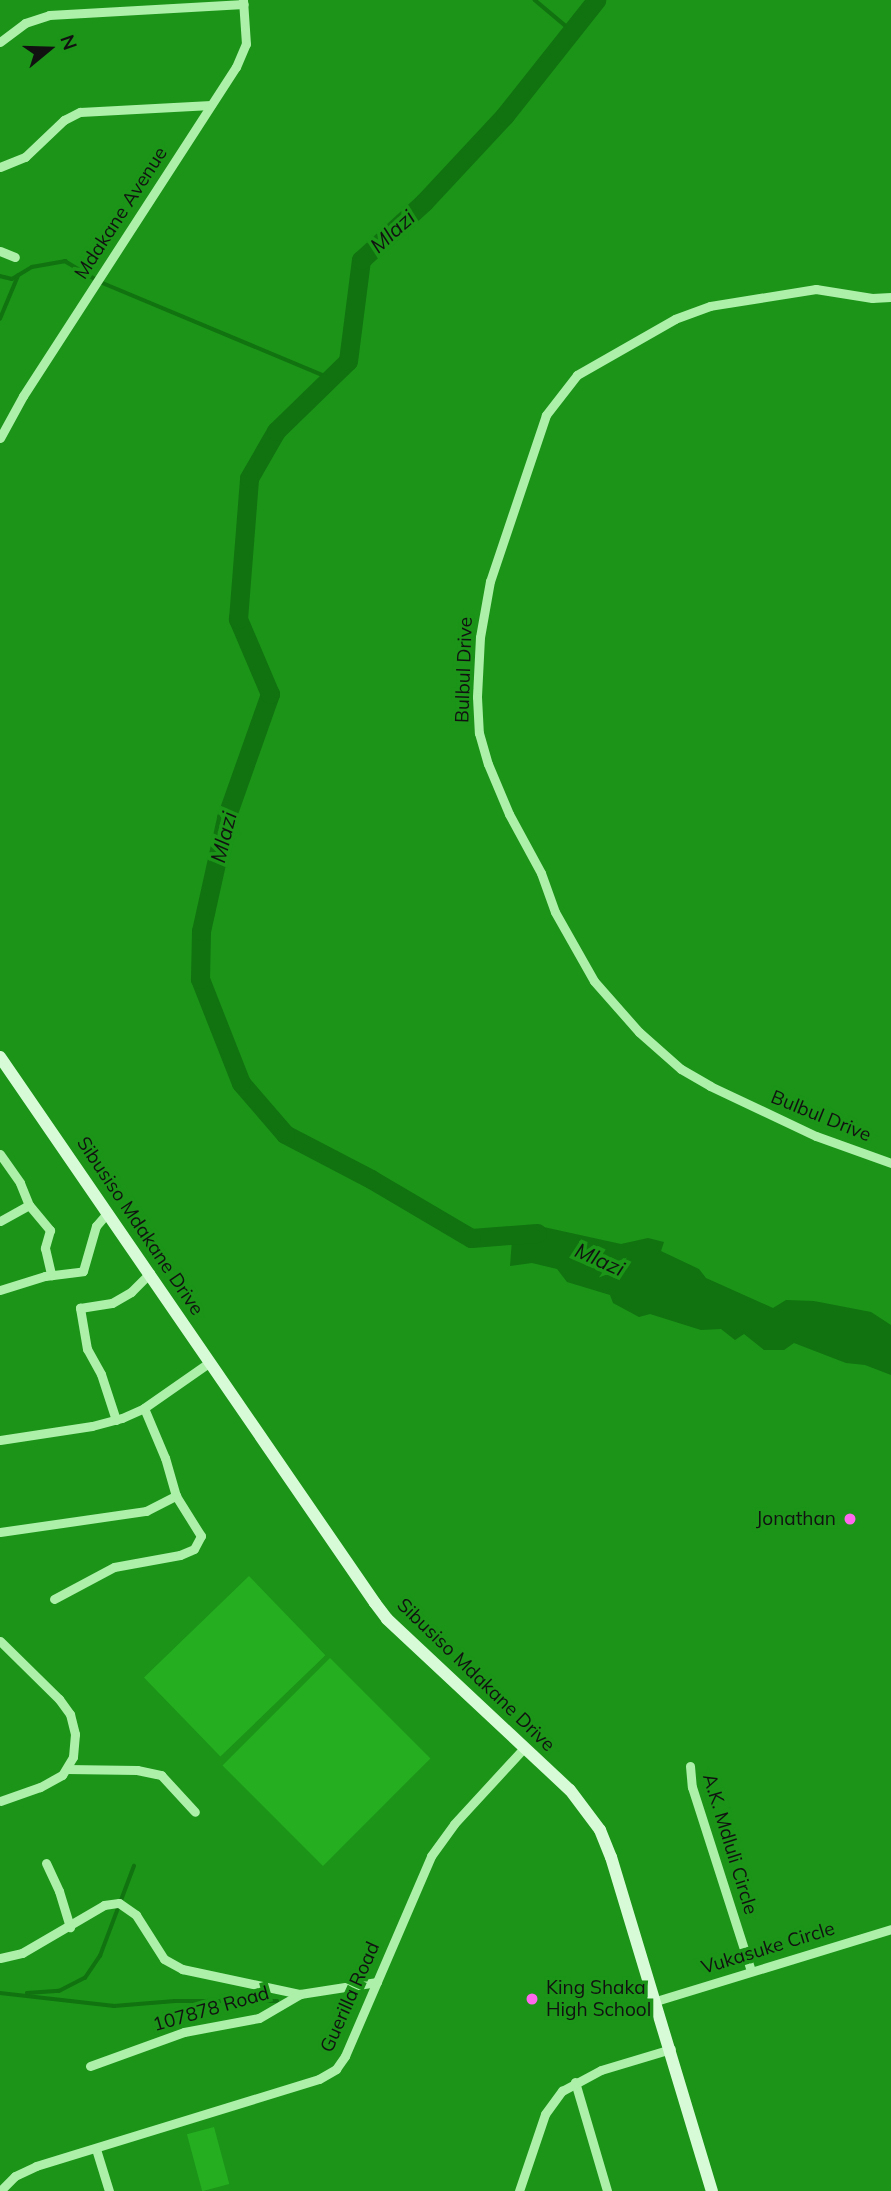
<!DOCTYPE html>
<html>
<head>
<meta charset="utf-8">
<style>
	body { margin:0 }
	#map { position:relative; width:891px; height:2191px; overflow:hidden; background:#1b9418; font-family:Mulish,sans-serif }
	div>[style] { position:absolute }
	.green>* { inset:0; background:#26ae21; transform-origin:0 0 }
	.water>* { inset:0; background:#117210 }
	.stream>* { height:3.5px; margin:-1.75px; padding:0 1.75px; transform-origin:1.75px; border-radius:1.75px; background:#117210 }
	.river>* { height:19px; margin:-9.5px; padding:0 9.5px; transform-origin:9.5px; border-radius:9.5px; background:#117210 }
	.street>* { height:9px; margin:-4.5px; padding:0 4.5px; transform-origin:4.5px; border-radius:4.5px; background:#acf0a9 }
	.secondary>* { height:12px; margin:-6px; padding:0 6px; transform-origin:6px; border-radius:6px; background:#d8fbd7 }
	.dots>* { width:19px; height:19px; translate:-50% -50%; box-sizing:border-box; border:4px solid #1b9418; border-radius:50% }
	span { translate:-50% -50%; white-space:nowrap; text-align:center; line-height:1.15; -webkit-text-stroke:7px #1b9418; paint-order:stroke }
	.street-label { font-size:19px; color:#111 }
	.poi-label { font-size:19px; color:#111 }
	.right { translate:-100% -50%; text-align:right }
	.left { translate:0 -50%; text-align:left }
	.water-label { font-size:21px; color:#111; font-style:italic }
	.north { position:absolute; left:14px; top:14px; width:70px; height:70px; -webkit-text-stroke:5px #1b9418; paint-order:stroke; rotate:71deg; font-size:19px; font-weight:700; line-height:28px; text-align:center; color:#111 }
	.north::after { content:''; display:block; margin:auto; width:24px; height:32px; background:#111; clip-path:polygon(50% 0,100% 100%,50% 72%,0 100%) }
</style>
</head>
<body>
<div id="map">
	<div class="green">
		<i style="left:249px;top:1576px;width:110px;height:146px;rotate:46deg"></i>
		<i style="left:330px;top:1658px;width:142px;height:152px;rotate:45deg"></i>
		<i style="left:214px;top:2127px;width:59px;height:28px;rotate:75deg"></i>
	</div>
	<div class="water">
		<i style="clip-path:polygon(539px 1226px,621px 1244px,648px 1238px,664px 1242px,661px 1251px,699px 1269px,706px 1278px,773px 1308px,786px 1300px,814px 1301px,871px 1312px,891px 1325px,891px 1375px,865px 1365px,846px 1363px,794px 1343px,784px 1350px,764px 1350px,744px 1334px,735px 1340px,721px 1329px,701px 1330px,650px 1314px,639px 1317px,613px 1303px,610px 1295px,567px 1282px,557px 1269px,532px 1263px,510px 1266px,513px 1227px)"></i>
	</div>
	<div class="stream">
		<i style="left:535px;top:0;width:48px;rotate:40deg"></i>
		<i style="left:0;top:276px;width:12px;rotate:14deg"></i>
		<i style="left:12px;top:279px;width:23px;rotate:-31deg"></i>
		<i style="left:32px;top:267px;width:34px;rotate:-10deg"></i>
		<i style="left:65px;top:261px;width:39px;rotate:31deg"></i>
		<i style="left:98px;top:281px;width:251px;rotate:22.7deg"></i>
		<i style="left:0;top:319px;width:47px;rotate:-67.3deg"></i>
		<i style="left:0;top:1993px;width:115px;rotate:6.5deg"></i>
		<i style="left:114px;top:2006px;width:61px;rotate:-4.7deg"></i>
		<i style="left:175px;top:2001px;width:102px"></i>
		<i style="left:27px;top:1993px;width:32px;rotate:-4deg"></i>
		<i style="left:59px;top:1991px;width:29px;rotate:-27deg"></i>
		<i style="left:85px;top:1978px;width:27px;rotate:-56deg"></i>
		<i style="left:100px;top:1956px;width:96px;rotate:-69.3deg"></i>
	</div>
	<div class="river">
		<i style="left:537px;top:1233px;width:66px;rotate:175.7deg"></i>
		<i style="left:471px;top:1238px;width:116px;rotate:-149.5deg"></i>
		<i style="left:371px;top:1179px;width:97px;rotate:-152.4deg"></i>
		<i style="left:285px;top:1134px;width:67px;rotate:-130.8deg"></i>
		<i style="left:241px;top:1083px;width:112px;rotate:-111.5deg"></i>
		<i style="left:200px;top:979px;width:48px;rotate:-88.8deg"></i>
		<i style="left:201px;top:931px;width:116px;rotate:-77.5deg"></i>
		<i style="left:226px;top:818px;width:132px;rotate:-70.5deg"></i>
		<i style="left:270px;top:694px;width:82px;rotate:-113.1deg"></i>
		<i style="left:238px;top:619px;width:141px;rotate:-85.5deg"></i>
		<i style="left:249px;top:478px;width:54px;rotate:-60.1deg"></i>
		<i style="left:276px;top:431px;width:100px;rotate:-44.2deg"></i>
		<i style="left:348px;top:361px;width:102px;rotate:-82.7deg"></i>
		<i style="left:361px;top:260px;width:86px;rotate:-42.6deg"></i>
		<i style="left:424px;top:202px;width:119px;rotate:-47deg"></i>
		<i style="left:505px;top:115px;width:147px;rotate:-51.6deg"></i>
	</div>
	<div class="street">
		<i style="left:0;top:42px;width:31px;rotate:-37deg"></i>
		<i style="left:25px;top:23px;width:25px;rotate:-18deg"></i>
		<i style="left:49px;top:15px;width:195px;rotate:-3.2deg"></i>
		<i style="left:0;top:167px;width:27px;rotate:-22deg"></i>
		<i style="left:25px;top:157px;width:54px;rotate:-43.5deg"></i>
		<i style="left:64px;top:120px;width:18px;rotate:-27deg"></i>
		<i style="left:80px;top:112px;width:131px;rotate:-3.1deg"></i>
		<i style="left:0;top:251px;width:16px;rotate:22deg"></i>
		<i style="left:891px;top:297px;width:19px;rotate:177deg"></i>
		<i style="left:872px;top:298px;width:57px;rotate:-170.9deg"></i>
		<i style="left:816px;top:289px;width:107px;rotate:170.9deg"></i>
		<i style="left:710px;top:306px;width:37px;rotate:160deg"></i>
		<i style="left:675px;top:319px;width:113px;rotate:150.3deg"></i>
		<i style="left:577px;top:375px;width:51px;rotate:127.8deg"></i>
		<i style="left:546px;top:415px;width:175px;rotate:108.6deg"></i>
		<i style="left:490px;top:581px;width:57px;rotate:100.1deg"></i>
		<i style="left:480px;top:637px;width:60px;rotate:92.9deg"></i>
		<i style="left:477px;top:697px;width:36px;rotate:87deg"></i>
		<i style="left:479px;top:733px;width:32px;rotate:74deg"></i>
		<i style="left:488px;top:764px;width:54px;rotate:67.2deg"></i>
		<i style="left:509px;top:814px;width:67px;rotate:61.5deg"></i>
		<i style="left:541px;top:873px;width:41px;rotate:70.3deg"></i>
		<i style="left:555px;top:912px;width:79px;rotate:60.5deg"></i>
		<i style="left:594px;top:981px;width:68px;rotate:48.6deg"></i>
		<i style="left:639px;top:1032px;width:56px;rotate:41.4deg"></i>
		<i style="left:681px;top:1069px;width:34px;rotate:30deg"></i>
		<i style="left:710px;top:1086px;width:117px;rotate:25.3deg"></i>
		<i style="left:816px;top:1136px;width:80px;rotate:19.8deg"></i>
		<i style="left:0;top:438px;width:48px;rotate:-61.3deg"></i>
		<i style="left:23px;top:396px;width:392px;rotate:-57.1deg"></i>
		<i style="left:236px;top:67px;width:25px;rotate:-67deg"></i>
		<i style="left:246px;top:44px;width:44px;rotate:-93.9deg"></i>
		<i style="left:0;top:1154px;width:35px;rotate:55deg"></i>
		<i style="left:20px;top:1183px;width:24px;rotate:68deg"></i>
		<i style="left:29px;top:1205px;width:33px;rotate:151deg"></i>
		<i style="left:29px;top:1205px;width:33px;rotate:50deg"></i>
		<i style="left:50px;top:1230px;width:19px;rotate:106deg"></i>
		<i style="left:45px;top:1248px;width:28px;rotate:77deg"></i>
		<i style="left:0;top:1290px;width:47px;rotate:-17.3deg"></i>
		<i style="left:45px;top:1276px;width:38px;rotate:-7deg"></i>
		<i style="left:83px;top:1271px;width:47px;rotate:-73.9deg"></i>
		<i style="left:96px;top:1226px;width:18px;rotate:-49deg"></i>
		<i style="left:116px;top:1420px;width:48px;rotate:-108.1deg"></i>
		<i style="left:101px;top:1374px;width:29px;rotate:-119deg"></i>
		<i style="left:87px;top:1349px;width:42px;rotate:-99.7deg"></i>
		<i style="left:80px;top:1308px;width:32px;rotate:-9deg"></i>
		<i style="left:112px;top:1303px;width:22px;rotate:-30deg"></i>
		<i style="left:131px;top:1292px;width:27px;rotate:-45deg"></i>
		<i style="left:0;top:1440px;width:93px;rotate:-8.7deg"></i>
		<i style="left:92px;top:1426px;width:31px;rotate:-15deg"></i>
		<i style="left:122px;top:1418px;width:24px;rotate:-24deg"></i>
		<i style="left:144px;top:1408px;width:80px;rotate:-34.9deg"></i>
		<i style="left:0;top:1532px;width:148px;rotate:-8.2deg"></i>
		<i style="left:146px;top:1511px;width:34px;rotate:-27deg"></i>
		<i style="left:176px;top:1496px;width:40px;rotate:-106deg"></i>
		<i style="left:165px;top:1458px;width:54px;rotate:-112.8deg"></i>
		<i style="left:54px;top:1599px;width:68px;rotate:-28.1deg"></i>
		<i style="left:114px;top:1567px;width:67px;rotate:-10.3deg"></i>
		<i style="left:180px;top:1555px;width:15px;rotate:-23deg"></i>
		<i style="left:194px;top:1549px;width:15px;rotate:-62deg"></i>
		<i style="left:201px;top:1536px;width:47px;rotate:-122deg"></i>
		<i style="left:0;top:1641px;width:83px;rotate:44.5deg"></i>
		<i style="left:59px;top:1699px;width:19px;rotate:54deg"></i>
		<i style="left:70px;top:1714px;width:21px;rotate:76deg"></i>
		<i style="left:75px;top:1734px;width:23px;rotate:95deg"></i>
		<i style="left:73px;top:1757px;width:21px;rotate:121deg"></i>
		<i style="left:62px;top:1775px;width:25px;rotate:151deg"></i>
		<i style="left:40px;top:1787px;width:42px;rotate:160.7deg"></i>
		<i style="left:690px;top:1766px;width:21px;rotate:85deg"></i>
		<i style="left:692px;top:1787px;width:193px;rotate:72.2deg"></i>
		<i style="left:67px;top:1769px;width:70px;rotate:0.8deg"></i>
		<i style="left:137px;top:1770px;width:25px;rotate:12deg"></i>
		<i style="left:161px;top:1775px;width:50px;rotate:47.4deg"></i>
		<i style="left:46px;top:1863px;width:31px;rotate:65deg"></i>
		<i style="left:59px;top:1891px;width:38px;rotate:73deg"></i>
		<i style="left:0;top:1958px;width:23px;rotate:-13deg"></i>
		<i style="left:22px;top:1953px;width:95px;rotate:-30.3deg"></i>
		<i style="left:104px;top:1905px;width:15px;rotate:-8deg"></i>
		<i style="left:119px;top:1903px;width:21px;rotate:35deg"></i>
		<i style="left:136px;top:1915px;width:52px;rotate:57.5deg"></i>
		<i style="left:164px;top:1959px;width:21px;rotate:29deg"></i>
		<i style="left:182px;top:1969px;width:121px;rotate:12deg"></i>
		<i style="left:300px;top:1994px;width:78px;rotate:-8.9deg"></i>
		<i style="left:656px;top:2001px;width:246px;rotate:-17deg"></i>
		<i style="left:90px;top:2066px;width:100px;rotate:-19.9deg"></i>
		<i style="left:184px;top:2032px;width:76px;rotate:-10.6deg"></i>
		<i style="left:259px;top:2018px;width:48px;rotate:-30.3deg"></i>
		<i style="left:575px;top:2082px;width:114px;rotate:73.6deg"></i>
		<i style="left:96px;top:2149px;width:44px;rotate:72.8deg"></i>
		<i style="left:0;top:2191px;width:21px;rotate:-45deg"></i>
		<i style="left:15px;top:2176px;width:23px;rotate:-25deg"></i>
		<i style="left:36px;top:2166px;width:296px;rotate:-17.1deg"></i>
		<i style="left:319px;top:2079px;width:20px;rotate:-30deg"></i>
		<i style="left:336px;top:2069px;width:16px;rotate:-55deg"></i>
		<i style="left:345px;top:2056px;width:218px;rotate:-66.7deg"></i>
		<i style="left:431px;top:1856px;width:39px;rotate:-54deg"></i>
		<i style="left:454px;top:1824px;width:103px;rotate:-47.4deg"></i>
		<i style="left:519px;top:2191px;width:81px;rotate:-71.3deg"></i>
		<i style="left:545px;top:2114px;width:29px;rotate:-54deg"></i>
		<i style="left:562px;top:2091px;width:44px;rotate:-28.3deg"></i>
		<i style="left:601px;top:2070px;width:73px;rotate:-16.7deg"></i>
	</div>
	<div class="secondary">
		<i style="left:0;top:1057px;width:662px;rotate:55.52deg"></i>
		<i style="left:375px;top:1603px;width:20px;rotate:53deg"></i>
		<i style="left:387px;top:1619px;width:250px;rotate:43.1deg"></i>
		<i style="left:570px;top:1790px;width:50px;rotate:53.1deg"></i>
		<i style="left:600px;top:1830px;width:29px;rotate:68deg"></i>
		<i style="left:611px;top:1857px;width:349px;rotate:73.2deg"></i>
	</div>
	<div class="dots">
		<i style="left:850px;top:1519px;background:#ff68ec"></i>
		<i style="left:532px;top:1999px;background:#ff68ec"></i>
	</div>
	<div class="street-label">
		<span style="left:121px;top:213px;rotate:-57deg">Mdakane Avenue</span>
		<span style="left:464px;top:670px;rotate:-88deg">Bulbul Drive</span>
		<span style="left:821px;top:1116px;rotate:22deg">Bulbul Drive</span>
		<span style="left:140px;top:1226px;rotate:56deg">Sibusiso Mdakane Drive</span>
		<span style="left:476px;top:1675px;rotate:44deg">Sibusiso Mdakane Drive</span>
		<span style="left:730px;top:1844px;rotate:73deg">A.K. Mdluli Circle</span>
		<span style="left:768px;top:1948px;rotate:-17deg">Vukasuke Circle</span>
		<span style="left:350px;top:1997px;rotate:-66deg">Guerilla Road</span>
		<span style="left:211px;top:2009px;rotate:-16deg">107878 Road</span>
	</div>
	<div class="poi-label">
		<span class="right" style="left:836px;top:1519px">Jonathan</span>
		<span class="left" style="left:546px;top:1999px">King Shaka<br>High School</span>
	</div>
	<div class="water-label">
		<span style="left:392px;top:231px;rotate:-42deg">Mlazi</span>
		<span style="left:223px;top:837px;rotate:-76deg">Mlazi</span>
		<span style="left:600px;top:1259px;rotate:24deg">Mlazi</span>
	</div>
	<div class="north">N</div>
</div>
</body>
</html>
